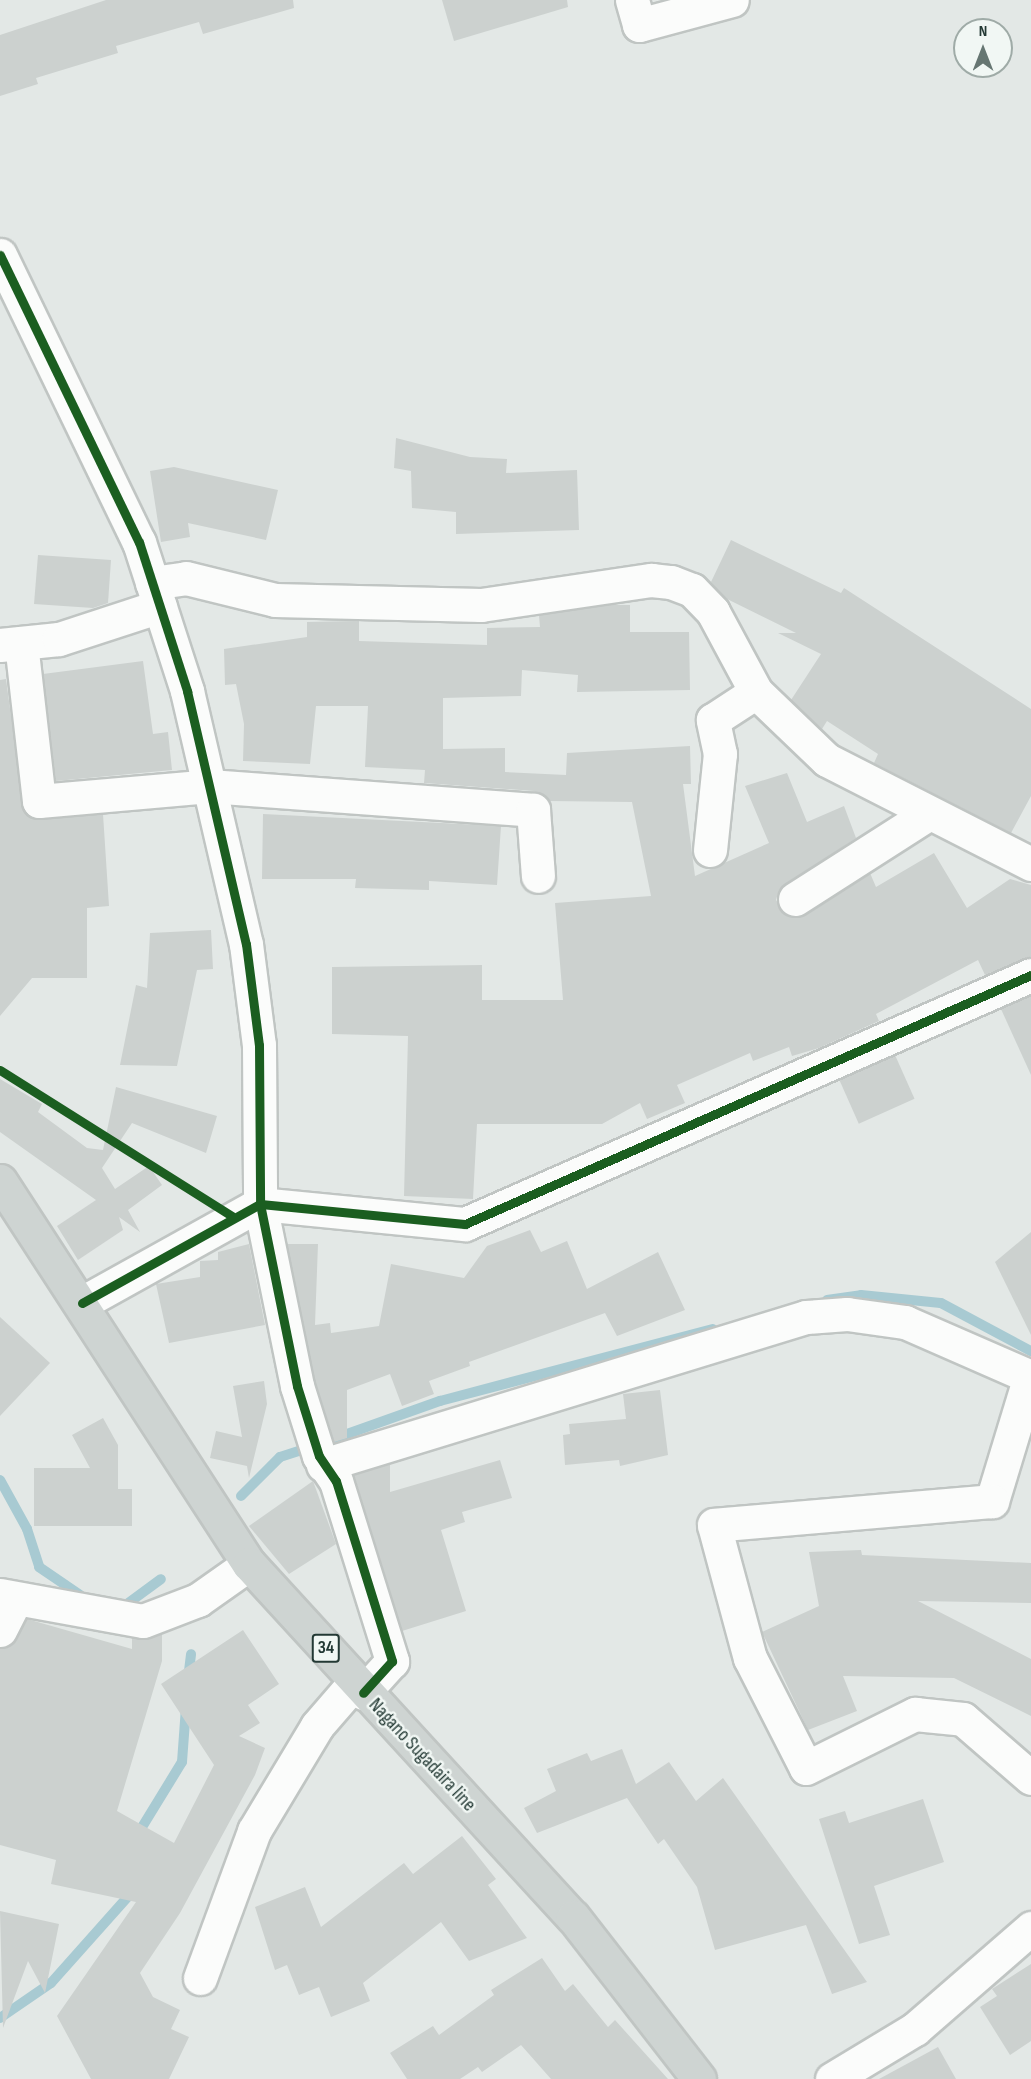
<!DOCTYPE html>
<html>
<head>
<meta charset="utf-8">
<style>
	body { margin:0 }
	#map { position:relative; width:1031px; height:2079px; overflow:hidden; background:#e3e8e6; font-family:"Sofia Sans Condensed",sans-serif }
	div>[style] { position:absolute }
	.stream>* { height:10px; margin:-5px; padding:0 5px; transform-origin:5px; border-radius:5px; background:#a8cad2 }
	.building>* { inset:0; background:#ccd1cf; transform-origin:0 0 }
	.roads { filter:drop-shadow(2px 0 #c0c5c3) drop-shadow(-2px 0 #c0c5c3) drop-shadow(0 2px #c0c5c3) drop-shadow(0 -2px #c0c5c3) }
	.street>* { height:33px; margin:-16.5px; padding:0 16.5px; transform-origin:16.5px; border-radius:16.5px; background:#fbfcfb }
	.primary>* { height:33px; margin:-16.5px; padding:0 16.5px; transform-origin:16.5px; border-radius:16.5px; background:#ced4d2 }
	.cycleway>* { height:9px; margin:-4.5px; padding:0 4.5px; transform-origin:4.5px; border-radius:4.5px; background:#1b5e20 }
	span { translate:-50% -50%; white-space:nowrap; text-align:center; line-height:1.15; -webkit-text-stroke:5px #f1f7f4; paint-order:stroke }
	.shield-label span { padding:2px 4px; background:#f1f7f4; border:2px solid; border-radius:4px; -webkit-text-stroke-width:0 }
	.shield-label { font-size:18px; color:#233934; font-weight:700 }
	.street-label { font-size:20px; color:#233934 }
	.north { position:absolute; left:953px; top:18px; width:60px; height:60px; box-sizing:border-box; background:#f1f7f4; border:2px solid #9faba7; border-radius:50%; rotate:0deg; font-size:16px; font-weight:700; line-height:24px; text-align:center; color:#233934 }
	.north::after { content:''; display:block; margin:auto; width:21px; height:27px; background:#667672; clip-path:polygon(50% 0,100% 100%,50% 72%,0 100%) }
</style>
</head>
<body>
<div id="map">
	<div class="stream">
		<i style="left:827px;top:1300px;width:34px;rotate:-8deg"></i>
		<i style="left:861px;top:1295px;width:80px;rotate:5.7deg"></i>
		<i style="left:941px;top:1303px;width:102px;rotate:28.1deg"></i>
		<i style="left:333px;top:1439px;width:114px;rotate:-19.6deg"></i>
		<i style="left:440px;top:1401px;width:282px;rotate:-14.8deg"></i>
		<i style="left:0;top:1480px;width:56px;rotate:61.1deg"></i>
		<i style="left:27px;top:1529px;width:40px;rotate:72deg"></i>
		<i style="left:39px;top:1567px;width:50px;rotate:34.3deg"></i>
		<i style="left:241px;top:1496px;width:55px;rotate:-45deg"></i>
		<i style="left:280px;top:1457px;width:35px;rotate:-18deg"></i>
		<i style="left:118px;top:1604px;width:9px"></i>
		<i style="left:127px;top:1604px;width:42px;rotate:-36.3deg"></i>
		<i style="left:188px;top:1679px;width:25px;rotate:-83deg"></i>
		<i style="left:136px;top:1837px;width:88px;rotate:-58.5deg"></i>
		<i style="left:182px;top:1762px;width:55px;rotate:-85.8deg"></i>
		<i style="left:0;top:2018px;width:62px;rotate:-34.5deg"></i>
		<i style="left:51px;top:1983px;width:125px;rotate:-48.3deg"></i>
	</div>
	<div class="building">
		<i style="clip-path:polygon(106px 0,293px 0,294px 8px,203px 34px,199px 22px,116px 46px,118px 53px,36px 78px,38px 84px,0 96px,0 35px)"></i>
		<i style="clip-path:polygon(442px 0,567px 0,568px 7px,454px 41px)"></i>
		<i style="clip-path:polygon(396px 438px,470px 457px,507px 459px,506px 473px,577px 470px,579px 530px,456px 534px,456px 512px,412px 508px,411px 471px,394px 468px)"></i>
		<i style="clip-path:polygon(174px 467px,278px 490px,266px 540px,188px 523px,190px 537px,161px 542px,150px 471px)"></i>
		<i style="clip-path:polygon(731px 540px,841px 593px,844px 588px,1031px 709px,1031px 796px,1011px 833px,874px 763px,878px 754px,827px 721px,822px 729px,791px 700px,821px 654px,778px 633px,796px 633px,725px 598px,711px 582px)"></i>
		<i style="clip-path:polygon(38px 555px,111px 560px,108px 603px,93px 608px,34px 604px)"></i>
		<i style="clip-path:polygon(611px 605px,630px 605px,630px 632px,689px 632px,690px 690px,577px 692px,578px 675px,522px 670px,521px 696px,443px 698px,443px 749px,505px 748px,505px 772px,566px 775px,567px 753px,690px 746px,691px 784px,683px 784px,695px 876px,769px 843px,745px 786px,787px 773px,807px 822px,844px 806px,856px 838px,779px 890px,776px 900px,786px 915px,805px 915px,870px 873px,876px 887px,934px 853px,967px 908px,1010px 879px,1031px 885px,1031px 957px,985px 975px,978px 960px,876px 1014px,879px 1021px,819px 1048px,792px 1056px,789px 1047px,753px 1061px,750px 1053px,677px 1085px,685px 1103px,647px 1119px,640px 1103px,602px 1124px,477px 1124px,473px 1199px,404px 1196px,408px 1036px,332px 1034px,332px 967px,482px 965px,482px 1000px,563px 1000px,555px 903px,651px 896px,632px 802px,549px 801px,534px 791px,424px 783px,425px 770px,365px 767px,368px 706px,316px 706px,310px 764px,243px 761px,244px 724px,236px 684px,225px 685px,224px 649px,307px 637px,307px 622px,354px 621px,359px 621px,359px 641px,487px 645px,487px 628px,540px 627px,539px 615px)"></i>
		<i style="clip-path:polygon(143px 661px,153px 734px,168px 732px,172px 770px,56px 781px,43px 674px)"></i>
		<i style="clip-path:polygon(6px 679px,24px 812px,40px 820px,103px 814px,109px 906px,87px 908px,87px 978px,32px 978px,0 1016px,0 680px)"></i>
		<i style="clip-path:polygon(263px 814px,501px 826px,497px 885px,429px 881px,429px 890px,355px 888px,356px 879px,262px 879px)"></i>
		<i style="clip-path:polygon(211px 930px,213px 969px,197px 970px,177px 1066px,120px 1065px,136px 985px,147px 988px,150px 933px)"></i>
		<i style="clip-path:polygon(1031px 995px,1031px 1075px,1001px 1009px)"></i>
		<i style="left:895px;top:1055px;width:48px;height:61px;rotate:66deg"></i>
		<i style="clip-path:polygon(0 1079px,42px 1104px,38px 1112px,87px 1148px,103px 1150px,116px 1087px,217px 1116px,206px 1153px,132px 1123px,102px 1168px,115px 1189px,149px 1166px,162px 1185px,128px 1210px,140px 1232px,119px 1217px,123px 1230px,78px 1260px,57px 1226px,96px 1200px,0 1132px)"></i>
		<i style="clip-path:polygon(530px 1230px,541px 1252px,567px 1241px,587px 1289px,658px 1252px,685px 1310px,617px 1336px,605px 1313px,469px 1362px,470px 1366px,429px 1381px,434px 1394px,402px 1406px,390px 1374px,347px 1390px,347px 1438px,334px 1442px,315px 1381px,287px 1244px,318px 1244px,315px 1325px,330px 1323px,331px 1333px,379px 1326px,391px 1264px,464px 1278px,487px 1246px)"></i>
		<i style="clip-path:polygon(1031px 1232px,1031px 1335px,995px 1262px)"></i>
		<i style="clip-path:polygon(249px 1244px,265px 1325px,169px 1343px,156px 1284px,200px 1277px,200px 1261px,218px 1260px,218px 1252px)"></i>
		<i style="clip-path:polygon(0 1317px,50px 1363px,0 1416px)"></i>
		<i style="clip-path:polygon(264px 1381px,267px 1404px,249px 1478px,247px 1466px,210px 1458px,216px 1431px,242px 1437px,233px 1386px)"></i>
		<i style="clip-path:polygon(660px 1390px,668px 1455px,620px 1466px,619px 1460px,565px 1465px,563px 1435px,570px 1434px,569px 1424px,626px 1419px,623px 1394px)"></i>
		<i style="clip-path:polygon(103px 1418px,118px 1445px,118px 1489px,132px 1489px,132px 1526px,34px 1526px,34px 1468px,90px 1468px,72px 1435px)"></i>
		<i style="clip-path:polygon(500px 1460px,512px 1498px,462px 1512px,465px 1522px,441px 1530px,466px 1611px,402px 1631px,354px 1475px,390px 1464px,390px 1492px)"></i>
		<i style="clip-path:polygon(313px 1481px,336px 1544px,289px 1574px,249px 1526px)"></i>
		<i style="clip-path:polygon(861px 1550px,862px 1555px,1031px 1563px,1031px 1603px,918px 1601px,1031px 1659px,1031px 1716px,954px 1678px,843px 1676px,857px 1711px,808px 1730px,762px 1632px,819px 1606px,809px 1552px)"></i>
		<i style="clip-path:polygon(27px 1619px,132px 1649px,132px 1638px,162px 1634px,162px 1661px,117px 1811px,174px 1843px,214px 1765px,161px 1684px,243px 1630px,279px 1684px,248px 1705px,260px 1723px,239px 1736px,265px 1748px,255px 1775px,180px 1913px,140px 1973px,153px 1997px,180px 2010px,171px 2029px,189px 2037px,169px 2079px,91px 2079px,57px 2016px,136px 1902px,51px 1884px,56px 1860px,0 1845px,0 1649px,11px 1645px)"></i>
		<i style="clip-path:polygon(622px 1749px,636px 1784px,669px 1762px,696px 1801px,723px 1778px,867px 1982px,832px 1994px,806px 1925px,715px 1950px,697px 1887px,664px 1839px,658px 1844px,627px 1798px,537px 1833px,524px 1808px,556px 1791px,547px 1769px,587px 1753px,591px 1761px)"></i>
		<i style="clip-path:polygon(923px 1799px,944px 1862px,874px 1886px,890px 1935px,859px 1944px,819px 1819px,845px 1811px,849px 1823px)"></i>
		<i style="clip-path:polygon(462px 1836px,496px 1879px,488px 1885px,527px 1938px,469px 1961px,441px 1922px,363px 1983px,370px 2001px,331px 2017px,319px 1987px,299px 1995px,287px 1965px,275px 1970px,255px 1907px,305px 1887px,321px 1927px,404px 1863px,413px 1874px)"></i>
		<i style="clip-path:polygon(0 1911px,59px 1924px,45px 1993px,28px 1961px,3px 2028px)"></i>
		<i style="clip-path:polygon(542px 1958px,565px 1991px,573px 1984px,608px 2027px,615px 2020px,668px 2079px,551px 2079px,521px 2045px,482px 2072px,478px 2067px,460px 2079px,407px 2079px,390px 2053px,433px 2026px,439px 2035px,494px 1995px,491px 1990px)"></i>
		<i style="clip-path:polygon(1031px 1964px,1031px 2041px,1010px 2055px,980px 2007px,997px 1996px,992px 1989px)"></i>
		<i style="clip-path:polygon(938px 2047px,956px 2079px,879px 2079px)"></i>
	</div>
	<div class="roads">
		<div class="street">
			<i style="left:632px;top:0;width:26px;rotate:74deg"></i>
			<i style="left:639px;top:25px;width:96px;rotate:-15deg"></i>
			<i style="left:0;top:255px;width:319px;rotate:64.2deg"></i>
			<i style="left:139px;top:542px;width:157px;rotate:72.1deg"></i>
			<i style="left:187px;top:691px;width:260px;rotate:76.9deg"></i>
			<i style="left:246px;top:944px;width:102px;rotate:82.7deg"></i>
			<i style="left:259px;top:1045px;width:159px;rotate:89.6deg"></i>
			<i style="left:260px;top:1204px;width:186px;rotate:78.5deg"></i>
			<i style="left:297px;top:1386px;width:73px;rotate:72.6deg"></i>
			<i style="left:319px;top:1456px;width:30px;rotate:56deg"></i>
			<i style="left:336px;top:1481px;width:189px;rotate:72.7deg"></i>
			<i style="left:392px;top:1661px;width:43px;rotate:132.2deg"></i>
			<i style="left:152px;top:583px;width:34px;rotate:-8deg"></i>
			<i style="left:186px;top:578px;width:92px;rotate:13.9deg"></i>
			<i style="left:275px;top:600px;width:206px;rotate:1.4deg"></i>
			<i style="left:481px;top:605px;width:172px;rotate:-8.4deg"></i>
			<i style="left:651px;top:580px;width:20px;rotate:6deg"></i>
			<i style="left:671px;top:582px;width:22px;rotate:21deg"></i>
			<i style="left:692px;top:590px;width:30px;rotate:46deg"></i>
			<i style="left:713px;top:612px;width:91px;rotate:61.7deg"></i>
			<i style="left:756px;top:692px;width:98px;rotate:43.8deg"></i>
			<i style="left:827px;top:760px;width:229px;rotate:27deg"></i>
			<i style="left:21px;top:643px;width:159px;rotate:83.5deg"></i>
			<i style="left:39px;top:801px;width:171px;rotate:-5deg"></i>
			<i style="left:209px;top:786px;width:325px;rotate:4.2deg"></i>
			<i style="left:533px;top:810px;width:66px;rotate:85.7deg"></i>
			<i style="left:0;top:645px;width:59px;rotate:-5.8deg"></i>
			<i style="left:59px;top:639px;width:106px;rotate:-18.1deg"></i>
			<i style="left:710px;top:850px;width:97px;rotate:-84.1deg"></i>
			<i style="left:720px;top:754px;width:35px;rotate:-102deg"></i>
			<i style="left:713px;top:720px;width:51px;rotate:-33.1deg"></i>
			<i style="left:795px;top:899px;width:158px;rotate:-32.6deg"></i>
			<i style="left:82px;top:1303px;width:204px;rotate:-29.1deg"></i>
			<i style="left:260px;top:1204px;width:206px;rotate:5.6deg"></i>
			<i style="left:465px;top:1224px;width:618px;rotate:-23.75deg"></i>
			<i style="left:1030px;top:1376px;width:131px;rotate:106.9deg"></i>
			<i style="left:992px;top:1501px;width:279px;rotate:175.1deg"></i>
			<i style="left:714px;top:1525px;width:138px;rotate:74.9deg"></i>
			<i style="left:750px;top:1658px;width:123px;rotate:63deg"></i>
			<i style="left:806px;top:1768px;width:122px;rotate:-26.4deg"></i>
			<i style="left:915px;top:1714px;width:48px;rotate:5.9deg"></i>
			<i style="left:963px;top:1719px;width:90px;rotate:40.9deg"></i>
			<i style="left:323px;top:1465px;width:505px;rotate:-17.04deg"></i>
			<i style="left:806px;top:1317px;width:41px;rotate:-4.2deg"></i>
			<i style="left:847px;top:1314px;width:59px;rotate:7.9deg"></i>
			<i style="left:905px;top:1322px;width:137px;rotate:23.6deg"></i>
			<i style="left:0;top:1595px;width:145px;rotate:10.3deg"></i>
			<i style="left:143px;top:1621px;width:59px;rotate:-20.9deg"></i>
			<i style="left:198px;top:1600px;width:62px;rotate:-35.2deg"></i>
			<i style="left:0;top:1630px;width:34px;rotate:-63deg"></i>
			<i style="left:200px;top:1978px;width:157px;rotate:-69.8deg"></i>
			<i style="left:254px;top:1831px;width:122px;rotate:-59deg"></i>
			<i style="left:317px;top:1726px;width:60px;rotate:-49.1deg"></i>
			<i style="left:832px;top:2079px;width:97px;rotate:-31.1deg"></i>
			<i style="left:915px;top:2029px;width:154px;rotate:-41deg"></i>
		</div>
		<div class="primary">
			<i style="left:0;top:1181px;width:457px;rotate:57deg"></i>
			<i style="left:249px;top:1564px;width:479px;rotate:47.5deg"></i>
			<i style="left:573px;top:1917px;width:205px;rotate:52.1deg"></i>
		</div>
	</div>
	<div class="cycleway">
		<i style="left:0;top:255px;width:319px;rotate:64.2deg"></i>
		<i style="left:139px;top:542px;width:157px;rotate:72.1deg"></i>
		<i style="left:187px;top:691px;width:260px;rotate:76.9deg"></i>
		<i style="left:246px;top:944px;width:102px;rotate:82.7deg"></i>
		<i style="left:259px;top:1045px;width:159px;rotate:89.6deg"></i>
		<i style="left:260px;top:1204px;width:186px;rotate:78.5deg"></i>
		<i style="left:297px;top:1386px;width:73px;rotate:72.6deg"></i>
		<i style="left:319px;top:1456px;width:30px;rotate:56deg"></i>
		<i style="left:336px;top:1481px;width:189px;rotate:72.7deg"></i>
		<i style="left:392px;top:1661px;width:43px;rotate:132.2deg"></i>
		<i style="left:0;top:1070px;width:274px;rotate:32.2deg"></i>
		<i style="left:82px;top:1303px;width:204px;rotate:-29.1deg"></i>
		<i style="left:260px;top:1204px;width:206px;rotate:5.6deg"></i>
		<i style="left:465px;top:1224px;width:618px;rotate:-23.75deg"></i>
	</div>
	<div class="shield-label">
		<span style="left:326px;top:1648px">34</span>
	</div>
	<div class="street-label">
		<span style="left:422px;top:1755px;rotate:47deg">Nagano Sugadaira line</span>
	</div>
	<div class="north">N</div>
</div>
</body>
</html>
